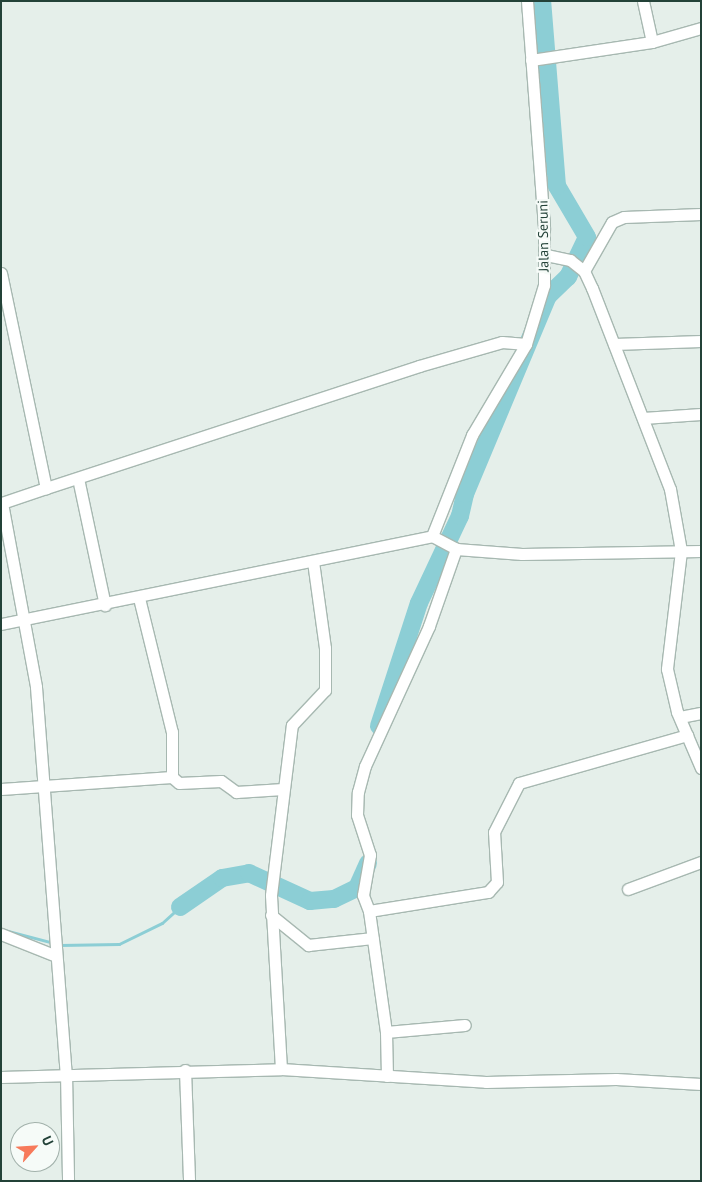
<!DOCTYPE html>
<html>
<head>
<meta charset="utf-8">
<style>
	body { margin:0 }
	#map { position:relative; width:702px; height:1182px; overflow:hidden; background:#e5efea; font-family:"PT Sans",sans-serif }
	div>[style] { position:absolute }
	.stream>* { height:3px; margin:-1.5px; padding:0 1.5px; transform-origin:1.5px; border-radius:1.5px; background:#8cced5 }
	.river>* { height:18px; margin:-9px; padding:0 9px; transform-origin:9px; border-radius:9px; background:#8cced5 }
	.roads { filter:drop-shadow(1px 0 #a7b8b1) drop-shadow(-1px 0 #a7b8b1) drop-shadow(0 1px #a7b8b1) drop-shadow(0 -1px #a7b8b1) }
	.minor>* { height:11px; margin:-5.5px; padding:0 5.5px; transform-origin:5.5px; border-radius:5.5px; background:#fff }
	span { translate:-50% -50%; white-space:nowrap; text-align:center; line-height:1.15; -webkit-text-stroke:4.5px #f6fbf8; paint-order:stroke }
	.street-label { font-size:14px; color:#234238 }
	.frame { position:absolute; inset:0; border:2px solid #234238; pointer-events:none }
	.north { position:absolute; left:10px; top:1122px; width:50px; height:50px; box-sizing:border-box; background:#f6fbf8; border:1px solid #a2b1ab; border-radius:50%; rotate:64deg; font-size:14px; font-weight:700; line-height:20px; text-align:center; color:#234238 }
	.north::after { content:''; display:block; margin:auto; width:18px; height:22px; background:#f77a5b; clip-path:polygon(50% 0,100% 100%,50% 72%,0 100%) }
</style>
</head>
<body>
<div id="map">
	<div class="stream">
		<i style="left:4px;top:930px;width:52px;rotate:14.6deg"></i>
		<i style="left:60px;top:945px;width:59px;rotate:-1deg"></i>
		<i style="left:119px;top:944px;width:48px;rotate:-26deg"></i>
		<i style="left:162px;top:923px;width:24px;rotate:-42deg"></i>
	</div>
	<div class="river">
		<i style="left:379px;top:726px;width:129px;rotate:-72deg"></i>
		<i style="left:419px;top:603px;width:96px;rotate:-64.8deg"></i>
		<i style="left:460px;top:516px;width:23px;rotate:-77deg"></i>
		<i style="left:465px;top:494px;width:215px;rotate:-67.3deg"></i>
		<i style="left:548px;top:296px;width:28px;rotate:-44deg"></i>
		<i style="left:568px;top:277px;width:44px;rotate:-64.6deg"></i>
		<i style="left:587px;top:237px;width:59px;rotate:-120.5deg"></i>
		<i style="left:557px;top:186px;width:186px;rotate:-94.6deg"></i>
		<i style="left:180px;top:907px;width:51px;rotate:-34.6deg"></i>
		<i style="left:222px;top:878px;width:27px;rotate:-10deg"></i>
		<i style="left:249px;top:873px;width:67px;rotate:24.7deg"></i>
		<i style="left:310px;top:901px;width:24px;rotate:-5deg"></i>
		<i style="left:334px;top:899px;width:25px;rotate:-26deg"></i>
		<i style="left:357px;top:888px;width:27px;rotate:-66deg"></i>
	</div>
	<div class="roads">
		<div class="minor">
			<i style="left:643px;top:1px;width:42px;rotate:77.6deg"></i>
			<i style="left:531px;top:60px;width:122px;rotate:-8.5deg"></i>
			<i style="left:652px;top:42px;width:51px;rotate:-15.9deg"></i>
			<i style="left:546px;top:255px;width:25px;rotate:12deg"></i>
			<i style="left:570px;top:260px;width:18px;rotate:38deg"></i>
			<i style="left:584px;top:271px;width:19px;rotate:65deg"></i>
			<i style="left:592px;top:288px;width:216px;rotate:68.8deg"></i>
			<i style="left:670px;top:489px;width:63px;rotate:79.9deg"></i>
			<i style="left:681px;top:551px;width:119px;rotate:96.8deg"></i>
			<i style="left:667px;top:669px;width:44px;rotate:76.9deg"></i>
			<i style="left:677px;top:712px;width:61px;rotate:66.8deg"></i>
			<i style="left:584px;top:271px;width:56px;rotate:-60.3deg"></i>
			<i style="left:612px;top:222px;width:13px;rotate:-23deg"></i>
			<i style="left:624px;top:217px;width:77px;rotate:-2.2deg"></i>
			<i style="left:1px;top:273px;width:220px;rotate:78.2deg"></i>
			<i style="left:46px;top:488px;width:46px;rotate:161.2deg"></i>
			<i style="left:2px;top:503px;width:187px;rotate:79.5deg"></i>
			<i style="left:36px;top:687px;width:387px;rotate:85.6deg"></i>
			<i style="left:66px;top:1073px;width:108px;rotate:88.9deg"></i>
			<i style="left:614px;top:344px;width:87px;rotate:-2deg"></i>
			<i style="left:643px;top:418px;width:58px;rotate:-3.9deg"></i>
			<i style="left:79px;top:483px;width:125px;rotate:78deg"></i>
			<i style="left:46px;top:488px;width:392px;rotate:-18.1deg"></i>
			<i style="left:419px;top:366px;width:86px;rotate:-16.1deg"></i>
			<i style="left:502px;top:342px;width:24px;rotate:5deg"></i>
			<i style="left:432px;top:536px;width:27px;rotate:28deg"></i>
			<i style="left:456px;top:549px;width:66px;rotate:4.3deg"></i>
			<i style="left:522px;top:554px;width:179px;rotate:-1deg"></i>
			<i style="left:139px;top:598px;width:138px;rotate:76.2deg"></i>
			<i style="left:172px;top:732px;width:45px;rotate:90deg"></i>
			<i style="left:1px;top:624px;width:440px;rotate:-11.5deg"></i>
			<i style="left:432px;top:536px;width:109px;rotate:-68.4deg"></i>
			<i style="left:472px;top:435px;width:106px;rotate:-59.3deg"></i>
			<i style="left:526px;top:344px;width:62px;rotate:-73deg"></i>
			<i style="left:544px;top:285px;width:58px;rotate:-90deg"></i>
			<i style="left:544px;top:227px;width:227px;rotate:-94.3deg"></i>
			<i style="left:680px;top:717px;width:21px;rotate:-11deg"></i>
			<i style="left:1px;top:789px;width:171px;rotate:-4deg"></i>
			<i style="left:172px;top:777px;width:9px;rotate:41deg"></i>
			<i style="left:179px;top:783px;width:42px;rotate:-2.7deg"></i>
			<i style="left:221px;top:781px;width:19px;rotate:36deg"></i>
			<i style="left:236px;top:792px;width:47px;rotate:-3.7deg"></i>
			<i style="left:628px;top:889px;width:78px;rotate:-20.3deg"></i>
			<i style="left:369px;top:911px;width:17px;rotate:-111deg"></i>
			<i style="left:363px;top:895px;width:41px;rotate:-80.1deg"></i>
			<i style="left:370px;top:855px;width:42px;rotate:-108deg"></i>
			<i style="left:357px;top:815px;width:23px;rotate:-88deg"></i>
			<i style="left:358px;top:792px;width:27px;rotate:-75deg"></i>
			<i style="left:365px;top:766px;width:154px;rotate:-65.4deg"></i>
			<i style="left:429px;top:626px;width:82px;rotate:-70.7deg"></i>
			<i style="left:271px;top:915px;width:48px;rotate:39deg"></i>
			<i style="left:308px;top:945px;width:65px;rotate:-6.1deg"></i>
			<i style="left:1px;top:934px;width:59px;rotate:21.8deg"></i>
			<i style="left:386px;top:1032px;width:79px;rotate:-5.1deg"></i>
			<i style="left:281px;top:1069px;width:174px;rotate:-93.3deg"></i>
			<i style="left:271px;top:895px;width:171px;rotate:-83deg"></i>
			<i style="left:292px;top:725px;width:48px;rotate:-46.7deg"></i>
			<i style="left:325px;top:690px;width:42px;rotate:-90deg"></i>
			<i style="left:325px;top:648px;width:87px;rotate:-97.9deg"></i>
			<i style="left:185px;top:1070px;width:111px;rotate:87.9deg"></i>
			<i style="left:387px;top:1076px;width:44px;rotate:-91.3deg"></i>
			<i style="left:386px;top:1032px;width:122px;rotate:-98deg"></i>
			<i style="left:369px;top:911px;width:121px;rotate:-9.1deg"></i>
			<i style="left:488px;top:892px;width:13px;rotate:-48deg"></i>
			<i style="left:497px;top:882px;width:50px;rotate:-93.4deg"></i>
			<i style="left:494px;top:832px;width:55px;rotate:-63deg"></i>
			<i style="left:519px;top:783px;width:175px;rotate:-15.9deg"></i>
			<i style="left:1px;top:1077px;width:280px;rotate:-1.6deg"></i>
			<i style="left:281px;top:1069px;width:205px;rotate:3.6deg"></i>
			<i style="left:486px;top:1082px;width:130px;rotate:-1.3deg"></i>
			<i style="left:616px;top:1079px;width:85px;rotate:3.4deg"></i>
		</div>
	</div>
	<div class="street-label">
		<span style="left:543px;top:236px;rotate:-91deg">Jalan Seruni</span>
	</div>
	<div class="frame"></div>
	<div class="north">U</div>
</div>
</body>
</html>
